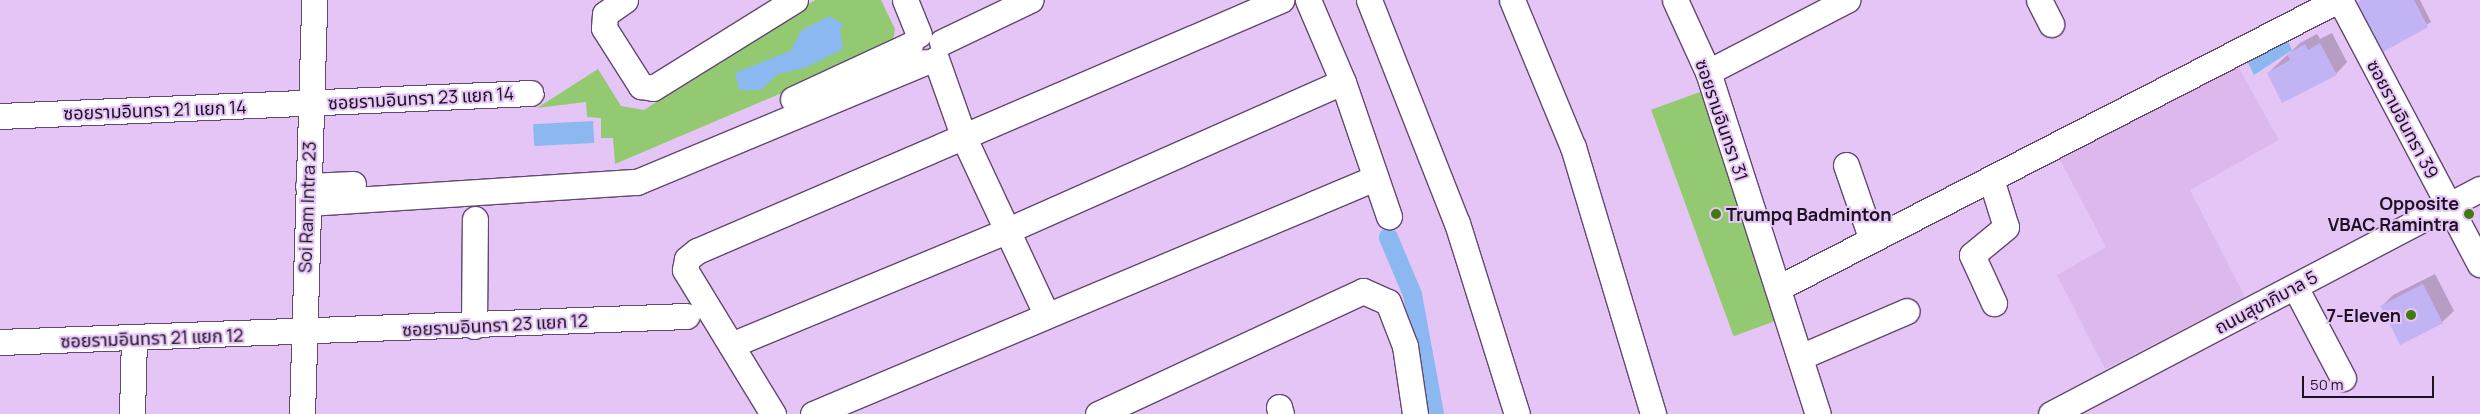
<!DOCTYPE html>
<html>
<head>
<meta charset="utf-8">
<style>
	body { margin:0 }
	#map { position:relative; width:2480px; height:414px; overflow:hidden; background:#e5c5f5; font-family:Manrope,"Noto Sans Thai",sans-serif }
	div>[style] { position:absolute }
	.built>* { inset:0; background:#dcb8ed }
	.green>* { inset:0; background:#93ca71; transform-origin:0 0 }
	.water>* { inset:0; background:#8bb8f0; transform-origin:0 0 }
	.shadow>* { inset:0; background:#0003 }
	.canal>* { height:19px; margin:-9.5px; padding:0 9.5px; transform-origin:9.5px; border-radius:9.5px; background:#8bb8f0 }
	.building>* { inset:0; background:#c2b3f5; transform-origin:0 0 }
	.roads { filter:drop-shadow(1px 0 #634870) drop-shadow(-1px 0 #634870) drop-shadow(0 1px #634870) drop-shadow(0 -1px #634870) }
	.minor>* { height:25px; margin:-12.5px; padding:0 12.5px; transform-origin:12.5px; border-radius:12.5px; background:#fff }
	.dots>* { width:14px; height:14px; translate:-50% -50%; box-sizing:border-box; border:2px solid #e5c5f5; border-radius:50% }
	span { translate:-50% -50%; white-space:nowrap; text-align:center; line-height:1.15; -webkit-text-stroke:4px #e5c5f5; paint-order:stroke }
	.street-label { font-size:18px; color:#1c1021 }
	.poi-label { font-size:18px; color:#1c1021; font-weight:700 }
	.right { translate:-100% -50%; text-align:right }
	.left { translate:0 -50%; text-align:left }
	.scale { position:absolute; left:2302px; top:376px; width:132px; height:22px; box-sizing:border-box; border:2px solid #1c1021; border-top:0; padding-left:6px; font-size:15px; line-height:18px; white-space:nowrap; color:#1c1021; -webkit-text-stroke:4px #e5c5f5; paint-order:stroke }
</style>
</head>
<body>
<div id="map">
	<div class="built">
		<i style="clip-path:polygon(2235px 61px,2279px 140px,2190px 190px,2245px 297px,2105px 369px,2057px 275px,2106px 247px,2058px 156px)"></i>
	</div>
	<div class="green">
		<i style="clip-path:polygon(815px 0,881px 0,895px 29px,892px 46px,615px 164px,613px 138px,601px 138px,601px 118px,587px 117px,586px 102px,537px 108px,598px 69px,621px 106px,644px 110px)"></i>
		<i style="left:1700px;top:92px;width:241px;height:52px;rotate:70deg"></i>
	</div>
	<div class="water">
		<i style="clip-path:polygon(829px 16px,844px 25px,840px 29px,843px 49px,805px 68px,778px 74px,761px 90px,739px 90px,735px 73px,790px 51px,802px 30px)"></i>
		<i style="clip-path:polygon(2287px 39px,2292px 50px,2254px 75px,2247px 61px)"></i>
		<i style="left:593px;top:121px;width:22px;height:60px;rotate:87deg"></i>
	</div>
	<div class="shadow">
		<i style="clip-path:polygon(2361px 0,2420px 0,2431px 22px,2383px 50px,2358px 3px)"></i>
		<i style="clip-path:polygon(2332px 33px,2347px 62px,2336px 74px,2268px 73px,2300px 43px,2317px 34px,2320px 39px)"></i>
		<i style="clip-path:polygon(2435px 274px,2454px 311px,2442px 322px,2381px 307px,2393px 295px)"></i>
	</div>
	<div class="canal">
		<i style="left:1388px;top:237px;width:62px;rotate:67.2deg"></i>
		<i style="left:1412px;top:294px;width:122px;rotate:79.6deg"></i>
	</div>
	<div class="building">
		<i style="clip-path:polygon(2361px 0,2414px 0,2428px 27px,2383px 52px,2356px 3px)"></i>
		<i style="clip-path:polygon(2320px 43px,2337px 75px,2282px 103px,2267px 73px,2290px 60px,2287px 54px,2305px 44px,2308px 50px)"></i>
		<i style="left:2423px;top:284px;width:44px;height:48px;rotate:63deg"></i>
	</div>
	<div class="roads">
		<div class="minor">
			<i style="left:625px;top:0;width:24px;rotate:145deg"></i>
			<i style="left:605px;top:14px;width:14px;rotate:94deg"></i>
			<i style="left:604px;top:28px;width:69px;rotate:57.5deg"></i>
			<i style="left:641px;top:86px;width:12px;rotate:9deg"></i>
			<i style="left:653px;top:88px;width:167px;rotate:-31.8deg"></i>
			<i style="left:905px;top:0;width:37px;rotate:68deg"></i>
			<i style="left:1308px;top:0;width:89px;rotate:66.9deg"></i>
			<i style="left:1343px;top:82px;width:142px;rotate:71.1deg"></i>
			<i style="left:1369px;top:0;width:240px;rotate:68.5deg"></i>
			<i style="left:1457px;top:223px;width:200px;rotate:72.6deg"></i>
			<i style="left:1512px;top:0;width:159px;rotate:67.5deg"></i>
			<i style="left:1573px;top:147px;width:279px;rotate:73.3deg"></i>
			<i style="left:1675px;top:0;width:79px;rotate:65.4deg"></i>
			<i style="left:1708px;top:72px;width:359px;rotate:72.2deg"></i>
			<i style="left:2039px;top:0;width:27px;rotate:63deg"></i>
			<i style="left:2340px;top:0;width:299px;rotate:62.1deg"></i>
			<i style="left:942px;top:42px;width:98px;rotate:-25.5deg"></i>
			<i style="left:936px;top:59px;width:84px;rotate:70.5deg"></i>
			<i style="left:964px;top:138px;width:194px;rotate:65deg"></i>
			<i style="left:1708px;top:72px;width:157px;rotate:-27.4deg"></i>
			<i style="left:793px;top:99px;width:129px;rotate:-24.8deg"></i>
			<i style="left:0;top:116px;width:531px;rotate:-2.48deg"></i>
			<i style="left:1846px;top:165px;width:79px;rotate:70.9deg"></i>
			<i style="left:1991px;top:179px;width:50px;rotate:72.6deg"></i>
			<i style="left:2006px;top:227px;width:44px;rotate:140.5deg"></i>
			<i style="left:1972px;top:255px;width:53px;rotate:65.4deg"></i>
			<i style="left:308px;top:186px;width:45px;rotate:-2.5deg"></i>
			<i style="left:308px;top:203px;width:330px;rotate:-3.7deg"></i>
			<i style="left:637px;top:182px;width:312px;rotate:-22.6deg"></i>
			<i style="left:2295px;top:287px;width:103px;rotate:62.2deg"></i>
			<i style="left:1778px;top:288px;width:630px;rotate:-27.22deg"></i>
			<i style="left:474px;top:326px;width:107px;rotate:-89.5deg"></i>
			<i style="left:0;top:342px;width:687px;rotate:-2.17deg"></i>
			<i style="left:731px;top:345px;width:298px;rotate:-22.5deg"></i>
			<i style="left:1006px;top:231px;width:368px;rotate:-23.9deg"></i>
			<i style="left:1800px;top:357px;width:116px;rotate:-23.3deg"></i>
			<i style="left:1279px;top:407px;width:7px;rotate:74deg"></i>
			<i style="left:132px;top:414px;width:75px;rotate:-88.5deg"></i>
			<i style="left:302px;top:414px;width:414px;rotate:-88.3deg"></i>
			<i style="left:773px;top:414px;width:169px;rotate:-121.4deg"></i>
			<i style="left:685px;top:270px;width:11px;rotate:-80deg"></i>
			<i style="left:687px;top:259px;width:13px;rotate:-39deg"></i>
			<i style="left:697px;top:251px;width:636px;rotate:-23.26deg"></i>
			<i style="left:813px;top:414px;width:610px;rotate:-22.78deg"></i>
			<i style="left:1098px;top:414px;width:292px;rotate:-24.9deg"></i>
			<i style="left:1363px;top:291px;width:27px;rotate:24deg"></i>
			<i style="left:1388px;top:302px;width:47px;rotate:68.9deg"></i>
			<i style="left:1405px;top:346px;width:69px;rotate:81.6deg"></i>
			<i style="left:2051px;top:414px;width:484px;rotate:-27.7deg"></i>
		</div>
	</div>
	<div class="dots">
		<i style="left:1716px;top:214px;background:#427a10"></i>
		<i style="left:2469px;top:214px;background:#427a10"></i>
		<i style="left:2411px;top:315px;background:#427a10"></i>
	</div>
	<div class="street-label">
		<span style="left:421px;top:98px;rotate:-3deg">ซอยรามอินทรา 23 แยก 14</span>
		<span style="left:155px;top:110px;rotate:-2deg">ซอยรามอินทรา 21 แยก 14</span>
		<span style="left:2403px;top:119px;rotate:62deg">ซอยรามอินทรา 39</span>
		<span style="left:1722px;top:120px;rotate:71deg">ซอยรามอินทรา 31</span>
		<span style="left:307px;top:207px;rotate:-88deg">Soi Ram Intra 23</span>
		<span style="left:2266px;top:302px;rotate:-28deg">ถนนสุขาภิบาล 5</span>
		<span style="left:495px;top:325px;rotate:-3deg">ซอยรามอินทรา 23 แยก 12</span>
		<span style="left:152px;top:338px;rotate:-2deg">ซอยรามอินทรา 21 แยก 12</span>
	</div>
	<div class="poi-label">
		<span class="right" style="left:2459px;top:214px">Opposite<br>VBAC Ramintra</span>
		<span class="left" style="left:1726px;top:214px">Trumpq Badminton</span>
		<span class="right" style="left:2401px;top:315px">7-Eleven</span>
	</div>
	<div class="scale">50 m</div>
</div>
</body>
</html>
